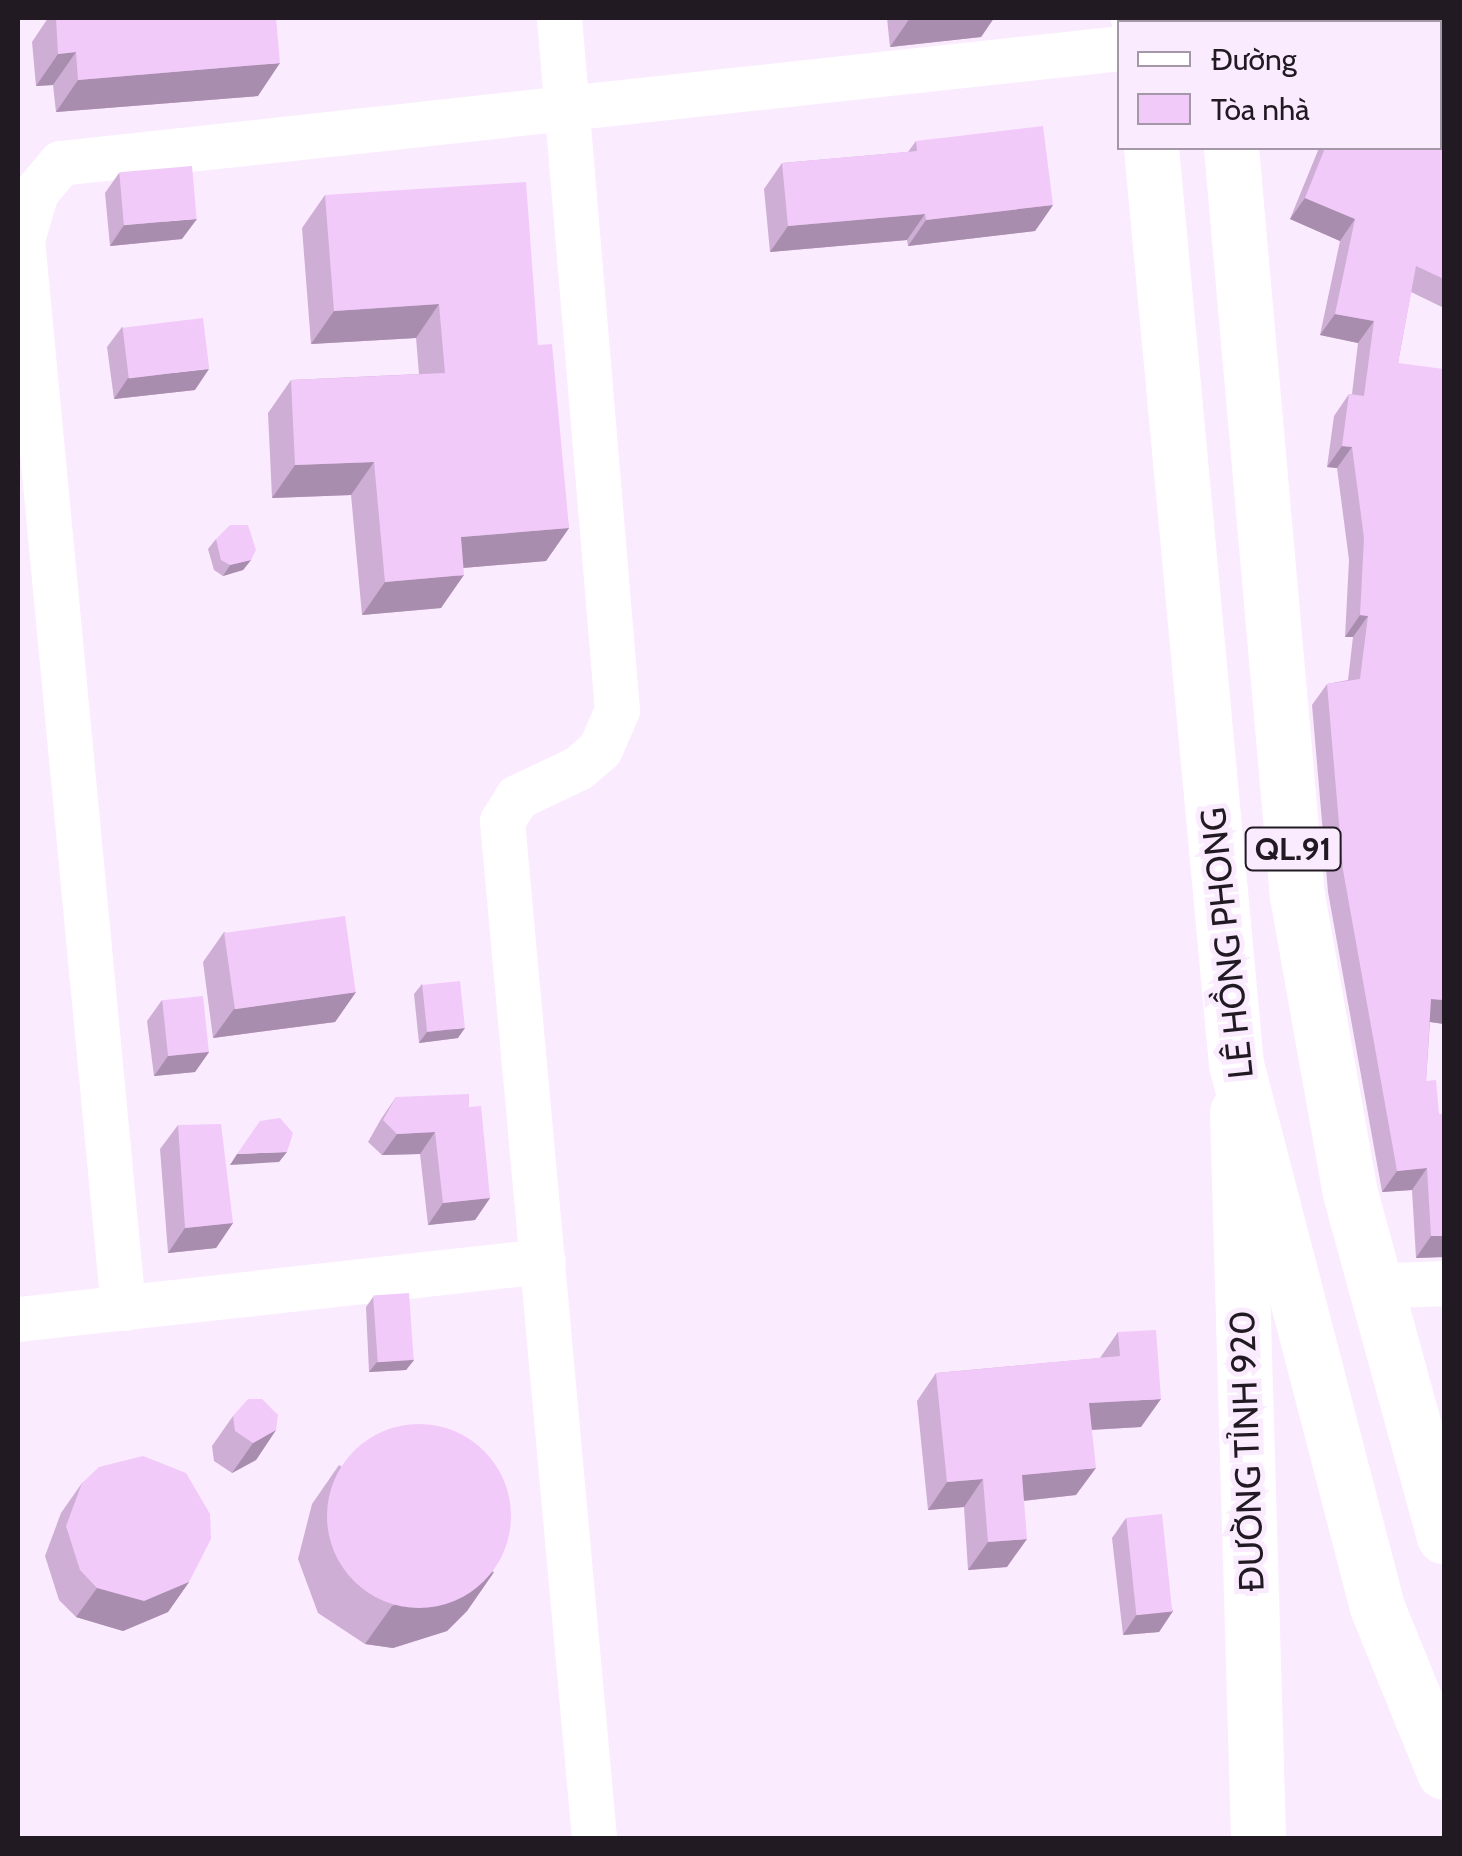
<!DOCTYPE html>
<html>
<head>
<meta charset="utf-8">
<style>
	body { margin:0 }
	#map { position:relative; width:1462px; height:1856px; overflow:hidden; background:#fbebff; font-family:Cabin,sans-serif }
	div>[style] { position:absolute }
	.minor>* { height:45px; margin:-22.5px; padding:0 22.5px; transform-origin:22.5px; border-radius:22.5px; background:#fff }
	.major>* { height:55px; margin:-27.5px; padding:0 27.5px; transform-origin:27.5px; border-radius:27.5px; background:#fff }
	.highway>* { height:55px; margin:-27.5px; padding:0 27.5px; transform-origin:27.5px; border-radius:27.5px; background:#fff }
	.wall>* { inset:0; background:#cfaed6 }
	.shaded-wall>* { inset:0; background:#a98dae; transform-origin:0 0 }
	.building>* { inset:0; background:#f1caf9; transform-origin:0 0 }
	.round { border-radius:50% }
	span { translate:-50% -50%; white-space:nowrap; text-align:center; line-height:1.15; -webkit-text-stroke:10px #fbebff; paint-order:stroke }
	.shield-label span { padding:2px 8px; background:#fbebff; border:2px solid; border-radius:8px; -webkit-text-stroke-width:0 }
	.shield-label { font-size:32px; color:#211a23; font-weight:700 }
	.street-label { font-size:35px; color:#211a23 }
	.frame { position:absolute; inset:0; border:20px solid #211a23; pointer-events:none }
	.legend { position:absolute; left:1117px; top:20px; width:325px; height:130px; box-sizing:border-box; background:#fbebff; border:2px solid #a497a7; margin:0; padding:12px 18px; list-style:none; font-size:30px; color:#211a23 }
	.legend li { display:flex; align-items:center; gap:20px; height:50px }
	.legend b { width:50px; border:2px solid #a497a7 }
</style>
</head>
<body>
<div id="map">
	<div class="minor">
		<i style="left:559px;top:18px;width:694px;rotate:85.21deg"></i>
		<i style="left:617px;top:710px;width:43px;rotate:113.6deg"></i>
		<i style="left:600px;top:749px;width:29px;rotate:139deg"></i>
		<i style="left:578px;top:768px;width:68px;rotate:154.6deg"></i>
		<i style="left:517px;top:797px;width:28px;rotate:122deg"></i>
		<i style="left:502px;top:821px;width:1021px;rotate:84.83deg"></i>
		<i style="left:1249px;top:22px;width:5px;rotate:-53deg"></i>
		<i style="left:1440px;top:80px;width:12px;rotate:-70deg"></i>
		<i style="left:1372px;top:1286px;width:72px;rotate:-2.4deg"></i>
		<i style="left:123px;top:1308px;width:1074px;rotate:-95.4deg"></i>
		<i style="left:22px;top:239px;width:49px;rotate:-73.4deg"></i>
		<i style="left:36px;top:192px;width:38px;rotate:-50deg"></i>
		<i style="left:60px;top:163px;width:1066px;rotate:-6.19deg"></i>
		<i style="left:18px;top:1319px;width:528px;rotate:-6.3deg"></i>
	</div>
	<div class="major">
		<i style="left:1237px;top:1112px;width:726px;rotate:88.34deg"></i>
	</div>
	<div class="highway">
		<i style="left:1138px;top:18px;width:4px;rotate:76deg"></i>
		<i style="left:1219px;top:18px;width:4px;rotate:76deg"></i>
		<i style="left:1151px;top:148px;width:920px;rotate:84.7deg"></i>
		<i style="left:1236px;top:1064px;width:561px;rotate:75.44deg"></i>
		<i style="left:1377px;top:1607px;width:178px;rotate:67.9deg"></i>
		<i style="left:1231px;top:148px;width:751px;rotate:84.96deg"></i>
		<i style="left:1297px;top:896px;width:302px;rotate:79.9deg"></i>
		<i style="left:1350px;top:1193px;width:356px;rotate:74.7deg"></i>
	</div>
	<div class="wall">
		<i style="clip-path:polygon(48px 18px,276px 18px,258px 96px,56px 112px,53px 85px,36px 86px,32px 42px)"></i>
		<i style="clip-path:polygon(887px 18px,994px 18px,981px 37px,890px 47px)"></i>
		<i style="clip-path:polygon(1284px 18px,1444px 18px,1444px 45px,1440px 43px,1440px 22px,1284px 22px)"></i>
		<i style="clip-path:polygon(1444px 113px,1444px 308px,1411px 292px,1398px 363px,1444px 1024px,1430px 1022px,1426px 1081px,1439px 1114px,1444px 1114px,1444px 1257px,1416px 1258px,1412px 1190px,1382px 1192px,1381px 1186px,1328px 892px,1312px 705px,1327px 684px,1348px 680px,1353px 637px,1345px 637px,1349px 560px,1337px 468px,1327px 467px,1334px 416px,1349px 394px,1352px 394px,1358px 343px,1320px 335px,1340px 241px,1290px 219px,1319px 148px,1440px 148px)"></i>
		<i style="clip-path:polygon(916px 141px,1053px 205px,1035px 231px,908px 246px,907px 240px,770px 252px,764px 189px,782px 163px,908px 152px)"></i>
		<i style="clip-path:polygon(119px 173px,182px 239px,110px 246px,105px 193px)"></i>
		<i style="clip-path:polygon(325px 195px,538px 345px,569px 528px,546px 561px,463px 568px,441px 608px,362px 615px,351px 495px,272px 498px,268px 413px,291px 380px,419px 374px,416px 338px,311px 344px,302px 228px)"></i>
		<i style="clip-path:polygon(122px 327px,195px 390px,114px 399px,107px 347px)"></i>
		<i style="clip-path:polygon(216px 539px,251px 560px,243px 570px,223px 576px,214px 570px,208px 549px)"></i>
		<i style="clip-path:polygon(224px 932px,356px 992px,335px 1022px,213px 1038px,203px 962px)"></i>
		<i style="clip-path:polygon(422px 984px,458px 1038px,419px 1043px,414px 994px)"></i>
		<i style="clip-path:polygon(162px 1000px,209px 1052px,195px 1072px,154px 1076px,147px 1021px)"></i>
		<i style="clip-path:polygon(396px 1097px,469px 1107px,490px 1198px,475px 1220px,428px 1225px,420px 1154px,382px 1155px,368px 1142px,381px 1119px)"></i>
		<i style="clip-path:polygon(178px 1125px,233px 1223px,216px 1248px,168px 1253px,160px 1149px)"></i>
		<i style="clip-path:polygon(373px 1297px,414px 1360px,406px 1370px,369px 1372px,366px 1307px)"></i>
		<i style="clip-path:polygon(1118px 1332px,1141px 1427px,1092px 1430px,1076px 1495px,1024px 1501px,1007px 1567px,968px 1570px,964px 1507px,928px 1510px,917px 1401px,936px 1373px,1100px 1358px)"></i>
		<i style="clip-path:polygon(233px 1416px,276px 1430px,256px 1460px,232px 1473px,214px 1461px,212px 1446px)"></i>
		<i style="clip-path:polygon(339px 1465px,494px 1572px,467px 1611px,447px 1631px,393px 1648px,365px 1644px,318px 1613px,298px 1559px,312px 1504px)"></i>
		<i style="clip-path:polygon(82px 1483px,189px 1582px,168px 1612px,123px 1631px,76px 1617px,59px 1600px,45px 1556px,61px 1513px)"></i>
		<i style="clip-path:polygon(1126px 1518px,1173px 1611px,1159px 1632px,1123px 1635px,1112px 1538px)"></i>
	</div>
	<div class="shaded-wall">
		<i style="clip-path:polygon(910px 18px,994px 18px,981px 37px,890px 47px)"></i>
		<i style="left:1297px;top:18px;width:82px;height:5px"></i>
		<i style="clip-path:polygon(1444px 26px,1444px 45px,1440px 43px,1440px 32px)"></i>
		<i style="clip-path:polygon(76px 52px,53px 85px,36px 86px,58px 54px)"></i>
		<i style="clip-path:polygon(280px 63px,258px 96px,56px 112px,78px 80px)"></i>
		<i style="clip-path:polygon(1305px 198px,1355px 219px,1340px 241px,1290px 219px)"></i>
		<i style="clip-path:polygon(1053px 205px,1035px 231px,908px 246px,926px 220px)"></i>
		<i style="clip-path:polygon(925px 214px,907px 240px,770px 252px,788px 226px)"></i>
		<i style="clip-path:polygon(197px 219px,182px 239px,110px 246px,124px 225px)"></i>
		<i style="clip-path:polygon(439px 304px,416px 338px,311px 344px,334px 311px)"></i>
		<i style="clip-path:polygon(1335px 314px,1374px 321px,1358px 343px,1320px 335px)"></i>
		<i style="clip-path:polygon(209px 369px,195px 390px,114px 399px,128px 378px)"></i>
		<i style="clip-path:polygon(1342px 446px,1352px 447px,1337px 468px,1327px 467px)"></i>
		<i style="clip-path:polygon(374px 462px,351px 495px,272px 498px,295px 465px)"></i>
		<i style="clip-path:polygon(569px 528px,546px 561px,438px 570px,461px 537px)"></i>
		<i style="clip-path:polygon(251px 560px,243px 570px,223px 576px,230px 565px)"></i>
		<i style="clip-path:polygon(464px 575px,441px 608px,362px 615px,385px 582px)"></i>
		<i style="clip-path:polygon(1360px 615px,1368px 616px,1353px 637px,1345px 637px)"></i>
		<i style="clip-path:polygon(356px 992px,335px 1022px,213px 1038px,234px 1009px)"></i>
		<i style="clip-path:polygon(1431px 999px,1444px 1000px,1444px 1024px,1416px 1020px)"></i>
		<i style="clip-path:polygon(465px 1028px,458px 1038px,419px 1043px,427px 1032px)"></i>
		<i style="clip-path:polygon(209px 1052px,195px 1072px,154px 1076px,168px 1056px)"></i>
		<i style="clip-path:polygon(435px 1132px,420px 1154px,382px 1155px,397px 1134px)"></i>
		<i style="clip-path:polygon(287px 1152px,279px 1162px,230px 1165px,237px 1154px)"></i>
		<i style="clip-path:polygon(1427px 1168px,1412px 1190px,1382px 1192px,1397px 1171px)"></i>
		<i style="clip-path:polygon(490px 1198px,475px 1220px,428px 1225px,443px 1203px)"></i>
		<i style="clip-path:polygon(233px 1223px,216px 1248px,168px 1253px,185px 1228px)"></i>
		<i style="clip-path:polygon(1431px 1236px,1444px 1236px,1444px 1257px,1416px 1258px)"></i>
		<i style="clip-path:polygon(414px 1360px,406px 1370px,369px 1372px,377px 1362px)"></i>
		<i style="clip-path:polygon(1161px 1399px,1141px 1427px,1069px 1431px,1089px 1403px)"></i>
		<i style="clip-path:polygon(276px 1430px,256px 1460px,232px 1473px,253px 1443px)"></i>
		<i style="clip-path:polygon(1096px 1468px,1076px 1495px,1002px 1503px,1022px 1475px)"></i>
		<i style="clip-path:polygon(983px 1479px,964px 1507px,928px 1510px,947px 1482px)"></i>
		<i style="clip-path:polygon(1027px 1539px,1007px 1567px,968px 1570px,988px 1542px)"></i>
		<i style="clip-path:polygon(494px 1572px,467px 1611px,447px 1631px,393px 1648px,365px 1644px,392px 1606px)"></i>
		<i style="clip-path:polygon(189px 1582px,168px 1612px,123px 1631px,76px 1617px,97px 1588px)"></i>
		<i style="clip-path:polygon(1173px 1611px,1159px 1632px,1123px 1635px,1137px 1614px)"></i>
	</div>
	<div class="building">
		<i style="clip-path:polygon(56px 18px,276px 18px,280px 63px,78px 80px,76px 52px,58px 54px)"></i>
		<i style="clip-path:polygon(1382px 18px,1444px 18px,1444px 26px,1440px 36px,1440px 22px,1382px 22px)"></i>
		<i style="clip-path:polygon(1440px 111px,1444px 113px,1444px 279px,1416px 266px,1398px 363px,1444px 369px,1444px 1000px,1431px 999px,1426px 1081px,1436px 1080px,1439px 1114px,1444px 1114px,1444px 1236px,1431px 1236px,1427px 1168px,1397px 1171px,1396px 1165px,1343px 870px,1327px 684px,1360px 679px,1368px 616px,1360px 615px,1364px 538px,1352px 447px,1342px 446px,1349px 394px,1364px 396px,1374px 321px,1335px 314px,1355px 219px,1305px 198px,1325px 148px,1440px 148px)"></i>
		<i style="clip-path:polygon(1043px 126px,1053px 205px,926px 220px,925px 214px,788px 226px,782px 163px,917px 151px,916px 141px)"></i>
		<i style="left:192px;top:166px;width:53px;height:73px;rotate:85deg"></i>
		<i style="clip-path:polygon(526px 182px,538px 345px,552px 344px,569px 528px,461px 537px,464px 575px,385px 582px,374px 462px,295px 465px,291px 380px,445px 373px,439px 304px,334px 311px,325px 195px)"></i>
		<i style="left:203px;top:318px;width:51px;height:81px;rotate:83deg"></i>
		<i style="clip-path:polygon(230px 525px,248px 525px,256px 550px,251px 560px,230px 565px,221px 560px,216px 539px)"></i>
		<i style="left:345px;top:916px;width:77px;height:122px;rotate:82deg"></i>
		<i style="left:460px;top:981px;width:47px;height:38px;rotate:84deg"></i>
		<i style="left:203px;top:996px;width:56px;height:41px;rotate:84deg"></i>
		<i style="clip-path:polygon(469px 1094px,469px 1107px,481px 1106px,490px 1198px,443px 1203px,435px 1132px,397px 1134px,383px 1120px,396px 1097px)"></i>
		<i style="clip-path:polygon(280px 1118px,293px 1133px,287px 1152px,237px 1154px,260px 1121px)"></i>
		<i style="clip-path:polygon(221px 1124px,233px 1223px,185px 1228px,178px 1125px)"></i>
		<i style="left:409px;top:1293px;width:67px;height:36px;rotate:86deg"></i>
		<i style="clip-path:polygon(1156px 1330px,1161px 1399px,1089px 1403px,1096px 1468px,1022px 1475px,1027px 1539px,988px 1542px,983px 1479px,947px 1482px,936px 1373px,1120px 1356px,1118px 1332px)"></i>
		<i style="clip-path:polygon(248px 1399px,262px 1399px,278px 1415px,276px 1430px,253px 1443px,235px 1431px,233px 1416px)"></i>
		<i class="round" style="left:327px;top:1424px;width:184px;height:184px"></i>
		<i style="clip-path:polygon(143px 1456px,186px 1473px,210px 1514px,211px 1539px,189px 1582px,144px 1601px,97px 1588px,80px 1570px,66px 1526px,82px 1483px,99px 1467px)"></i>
		<i style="left:1162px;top:1514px;width:98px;height:36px;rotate:84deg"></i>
	</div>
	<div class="shield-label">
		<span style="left:1293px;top:849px">QL.91</span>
	</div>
	<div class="street-label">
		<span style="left:1227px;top:943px;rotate:-96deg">LÊ HỒNG PHONG</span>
		<span style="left:1247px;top:1451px;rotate:-92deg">ĐƯỜNG TỈNH 920</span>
	</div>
	<div class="frame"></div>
	<ul class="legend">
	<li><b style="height:12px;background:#fff"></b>Đường</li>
	<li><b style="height:28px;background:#f1caf9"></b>Tòa nhà</li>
	</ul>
</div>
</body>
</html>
